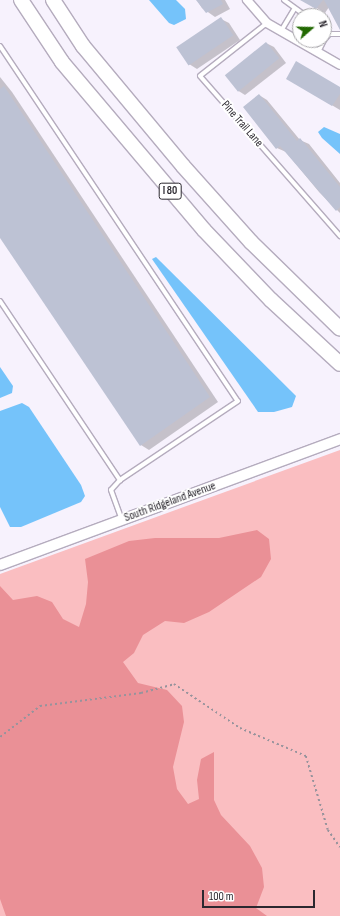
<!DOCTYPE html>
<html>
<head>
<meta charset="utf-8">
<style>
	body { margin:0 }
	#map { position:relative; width:340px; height:916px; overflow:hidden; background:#f7f2fd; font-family:"Sofia Sans Condensed",sans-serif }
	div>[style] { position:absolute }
	.green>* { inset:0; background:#fabec1 }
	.forest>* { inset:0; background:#ea9096 }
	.water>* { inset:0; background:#75c3fa }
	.shadow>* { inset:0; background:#0003 }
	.building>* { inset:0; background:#bdc2d4; transform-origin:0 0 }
	.path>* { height:1.5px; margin-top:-0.75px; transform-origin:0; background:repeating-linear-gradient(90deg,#97939c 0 2px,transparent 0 5px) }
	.roads { filter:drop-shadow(1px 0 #b5acbe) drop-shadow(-1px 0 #b5acbe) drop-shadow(0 1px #b5acbe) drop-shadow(0 -1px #b5acbe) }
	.service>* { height:4px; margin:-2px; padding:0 2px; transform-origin:2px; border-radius:2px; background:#fff }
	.minor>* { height:8px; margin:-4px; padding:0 4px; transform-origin:4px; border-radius:4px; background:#fff }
	.tertiary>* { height:10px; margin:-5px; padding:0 5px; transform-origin:5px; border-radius:5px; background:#fff }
	.motorway>* { height:14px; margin:-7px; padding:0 7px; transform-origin:7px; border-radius:7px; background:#fff }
	span { translate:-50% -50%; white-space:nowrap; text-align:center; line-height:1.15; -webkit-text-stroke:4px #fff; paint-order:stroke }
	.shield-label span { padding:1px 3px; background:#fff; border:1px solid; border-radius:3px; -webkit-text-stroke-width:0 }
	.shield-label { font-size:11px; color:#2b282f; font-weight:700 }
	.street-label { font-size:12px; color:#2b282f }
	.north { position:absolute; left:292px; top:8px; width:40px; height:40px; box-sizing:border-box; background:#fff; border:1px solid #aaa9ac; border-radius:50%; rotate:70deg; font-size:11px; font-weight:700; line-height:16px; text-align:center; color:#2b282f }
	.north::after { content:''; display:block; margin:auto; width:14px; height:18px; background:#226902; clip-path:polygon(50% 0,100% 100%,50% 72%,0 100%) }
	.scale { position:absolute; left:202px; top:890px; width:113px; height:18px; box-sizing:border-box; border:2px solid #2b282f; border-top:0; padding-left:5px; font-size:12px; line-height:14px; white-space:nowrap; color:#2b282f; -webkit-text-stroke:3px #fff; paint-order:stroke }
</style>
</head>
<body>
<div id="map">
	<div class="green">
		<i style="clip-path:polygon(340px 450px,340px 916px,0 916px,0 574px)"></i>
	</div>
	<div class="forest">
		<i style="clip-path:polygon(257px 530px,269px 539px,271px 559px,261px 577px,209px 612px,184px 623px,165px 621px,143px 635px,134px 653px,123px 662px,138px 683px,167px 690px,182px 706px,184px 722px,173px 767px,177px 789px,188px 804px,199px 799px,197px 780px,201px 759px,214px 752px,214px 800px,221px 815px,250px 846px,262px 868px,264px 887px,256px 908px,267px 916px,6px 916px,0 899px,0 586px,13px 600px,37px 596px,52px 602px,63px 619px,79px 627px,86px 604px,88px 582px,85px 559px,129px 541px,155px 538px,219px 538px)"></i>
	</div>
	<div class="water">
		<i style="clip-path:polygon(149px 0,176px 0,185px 9px,186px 19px,174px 25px,169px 23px)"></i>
		<i style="clip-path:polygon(324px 127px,340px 134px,340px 154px,322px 138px,318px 132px)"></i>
		<i style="clip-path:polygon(156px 257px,296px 396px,292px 407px,274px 412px,258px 412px,152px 259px)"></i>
		<i style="clip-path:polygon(0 367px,13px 386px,12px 393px,0 398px)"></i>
		<i style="clip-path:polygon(22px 403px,29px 407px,81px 485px,85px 496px,81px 502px,21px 527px,10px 527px,0 507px,0 411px)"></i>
	</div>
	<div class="shadow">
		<i style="clip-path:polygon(197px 0,225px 0,230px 9px,215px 17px,202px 8px)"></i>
		<i style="clip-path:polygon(304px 0,340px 0,340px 26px,329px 7px,325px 13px)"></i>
		<i style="clip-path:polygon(221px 19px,229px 23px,240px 40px,197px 69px,189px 64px)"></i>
		<i style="clip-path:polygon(266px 43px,274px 47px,286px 63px,245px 95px,237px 90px)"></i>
		<i style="clip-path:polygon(0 77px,12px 92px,218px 402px,149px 450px,141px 445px,0 236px)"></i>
		<i style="clip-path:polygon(288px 79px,340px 88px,340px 110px)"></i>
		<i style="clip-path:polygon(259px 95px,267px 100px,300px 140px,309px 144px,340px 183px,340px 213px,319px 192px,286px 152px,277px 148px)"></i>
	</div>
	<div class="building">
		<i style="clip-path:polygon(196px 0,221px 0,223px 4px,206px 13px)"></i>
		<i style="clip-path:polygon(300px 0,323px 0,316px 9px)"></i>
		<i style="clip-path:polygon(324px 0,340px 0,340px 30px)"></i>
		<i style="left:221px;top:17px;width:22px;height:54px;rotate:56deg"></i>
		<i style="left:266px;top:42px;width:21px;height:53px;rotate:51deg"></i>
		<i style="clip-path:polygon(296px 61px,340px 87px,340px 94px,332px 106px,286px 79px)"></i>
		<i style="clip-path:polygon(4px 86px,210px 397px,140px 446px,0 238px,0 89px)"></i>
		<i style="clip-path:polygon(259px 94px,297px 141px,300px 138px,340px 187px,340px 207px,336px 211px,280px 146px,276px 149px,243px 107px)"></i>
	</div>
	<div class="path">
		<i style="left:0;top:737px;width:51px;rotate:-37.8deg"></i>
		<i style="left:40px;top:706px;width:102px;rotate:-7.3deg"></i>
		<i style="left:141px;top:693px;width:34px;rotate:-15deg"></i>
		<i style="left:174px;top:684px;width:79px;rotate:33.7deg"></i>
		<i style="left:240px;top:728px;width:72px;rotate:23deg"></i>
		<i style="left:306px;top:756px;width:77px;rotate:73.4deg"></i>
		<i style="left:328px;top:830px;width:21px;rotate:55deg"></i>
	</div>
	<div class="roads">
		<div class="service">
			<i style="left:284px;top:0;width:27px;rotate:36deg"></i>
			<i style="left:267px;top:23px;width:85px;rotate:141.7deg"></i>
			<i style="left:200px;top:76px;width:213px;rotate:48.8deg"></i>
			<i style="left:281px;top:31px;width:26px;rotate:-59deg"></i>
			<i style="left:324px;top:40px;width:8px;rotate:-50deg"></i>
			<i style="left:329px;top:34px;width:11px"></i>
			<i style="left:0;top:46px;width:427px;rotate:56.2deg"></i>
			<i style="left:238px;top:401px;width:142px;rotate:146.2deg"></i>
			<i style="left:120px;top:480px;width:13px;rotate:132deg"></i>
			<i style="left:111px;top:490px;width:32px;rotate:70deg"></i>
			<i style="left:318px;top:52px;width:13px;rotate:-63deg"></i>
			<i style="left:0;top:301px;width:216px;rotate:56.2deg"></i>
		</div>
		<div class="minor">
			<i style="left:247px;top:0;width:30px;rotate:49deg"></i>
			<i style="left:267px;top:23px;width:84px;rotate:29.9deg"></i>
		</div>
		<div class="tertiary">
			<i style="left:0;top:565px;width:363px;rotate:-20.3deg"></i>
		</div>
		<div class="motorway">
			<i style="left:21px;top:0;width:74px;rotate:56.5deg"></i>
			<i style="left:62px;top:62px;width:220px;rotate:49.8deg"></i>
			<i style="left:204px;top:230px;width:97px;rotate:46.3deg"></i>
			<i style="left:271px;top:300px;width:94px;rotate:42.8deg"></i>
			<i style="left:53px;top:0;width:55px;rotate:56.9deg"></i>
			<i style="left:83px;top:46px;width:156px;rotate:50.2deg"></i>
			<i style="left:183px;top:166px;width:102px;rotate:48.2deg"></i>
			<i style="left:251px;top:242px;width:124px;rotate:44.3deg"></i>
		</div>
	</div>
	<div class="shield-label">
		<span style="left:170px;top:191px">I 80</span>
	</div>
	<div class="street-label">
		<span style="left:242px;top:124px;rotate:49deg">Pine Trail Lane</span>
		<span style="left:170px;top:502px;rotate:-20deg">South Ridgeland Avenue</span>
	</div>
	<div class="north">N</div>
	<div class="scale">100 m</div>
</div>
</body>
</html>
